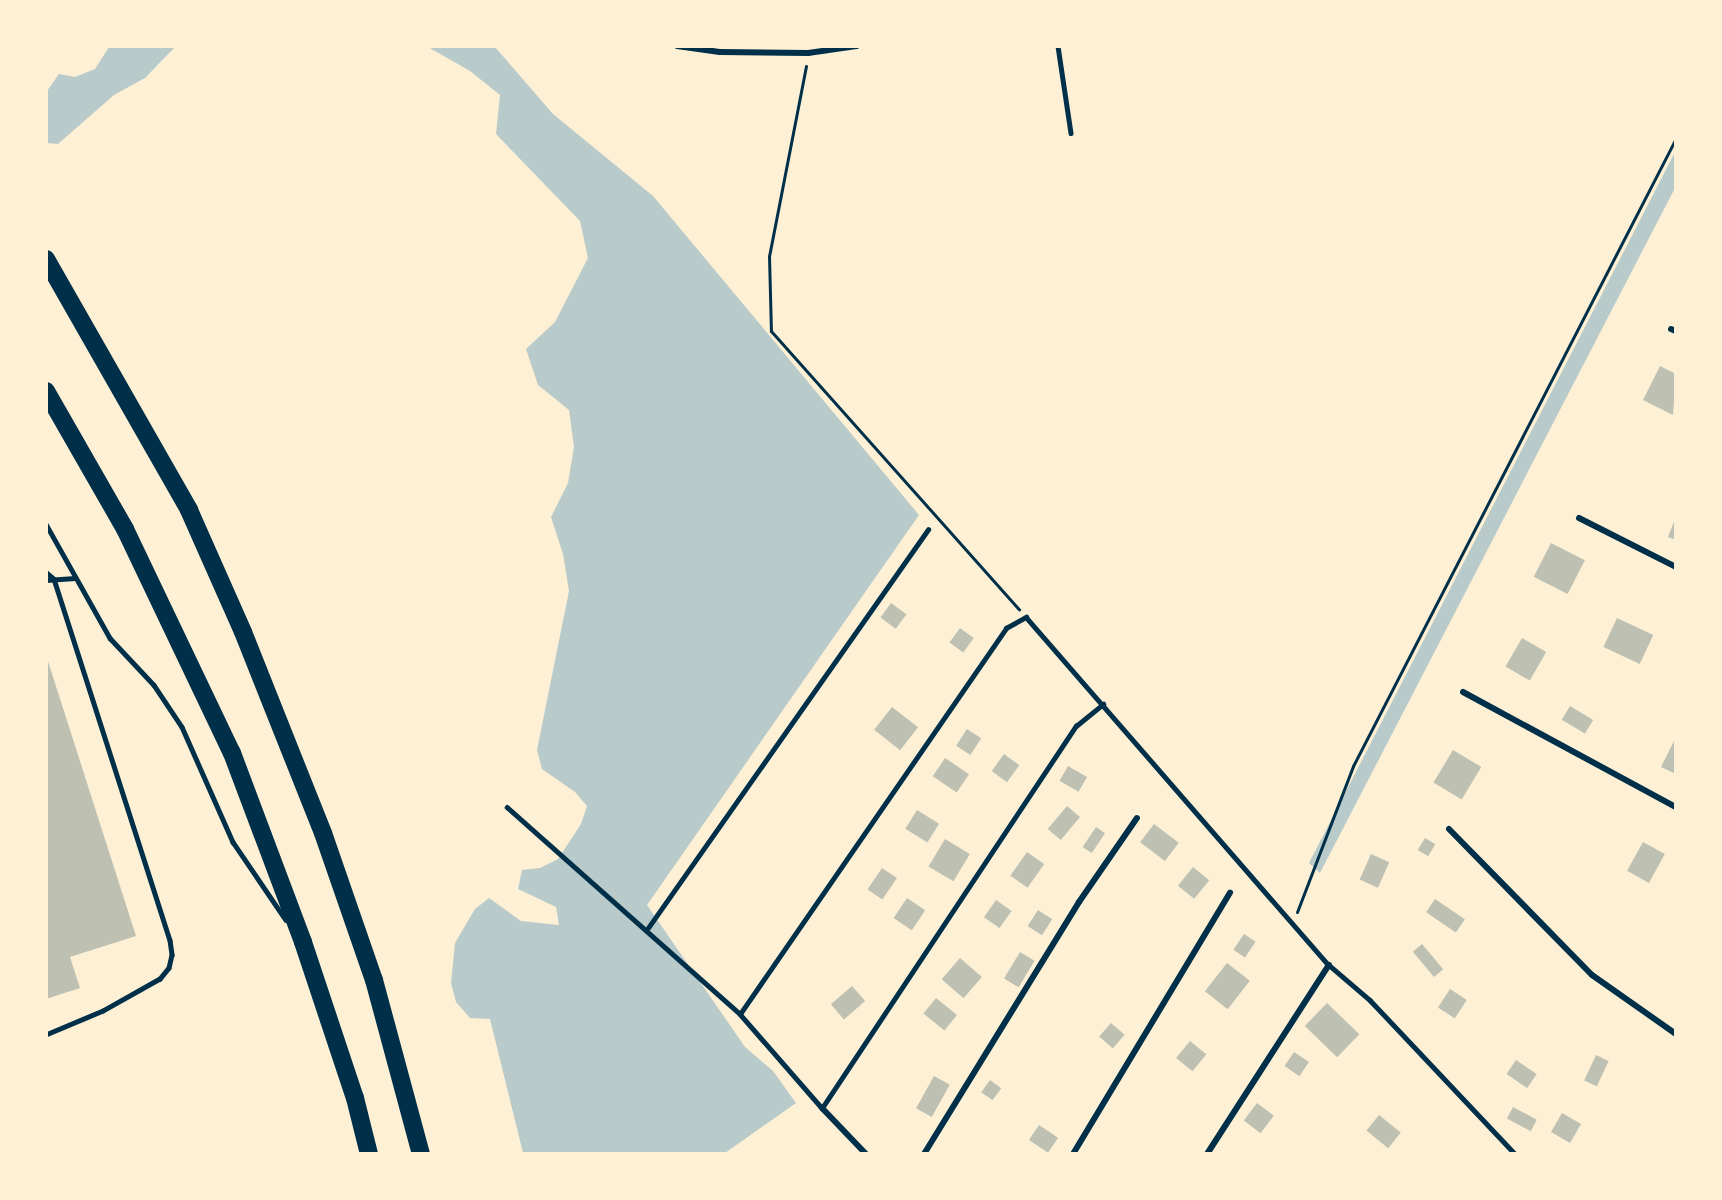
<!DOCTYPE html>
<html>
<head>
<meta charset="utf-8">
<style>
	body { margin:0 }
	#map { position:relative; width:1722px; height:1200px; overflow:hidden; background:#fdf0d5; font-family:"Exo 2",sans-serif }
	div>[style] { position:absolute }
	.green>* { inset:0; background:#b9caca }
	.building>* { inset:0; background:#bec0b2; transform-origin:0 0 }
	.path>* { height:3px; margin:-1.5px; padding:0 1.5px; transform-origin:1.5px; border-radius:1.5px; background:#003049 }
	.service>* { height:4.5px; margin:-2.25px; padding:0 2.25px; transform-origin:2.25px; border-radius:2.25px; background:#003049 }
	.minor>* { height:6px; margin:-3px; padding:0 3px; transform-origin:3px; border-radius:3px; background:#003049 }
	.motorway>* { height:18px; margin:-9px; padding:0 9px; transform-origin:9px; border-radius:9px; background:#003049 }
	span { translate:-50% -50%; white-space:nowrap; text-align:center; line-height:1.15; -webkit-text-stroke:6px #fdf0d5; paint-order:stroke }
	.frame { position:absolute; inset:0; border:48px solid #fdf0d5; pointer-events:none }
</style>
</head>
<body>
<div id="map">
	<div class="green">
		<i style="clip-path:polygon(109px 47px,175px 47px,145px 78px,114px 95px,58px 144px,47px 143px,47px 91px,59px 74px,75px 77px,95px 69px)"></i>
		<i style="clip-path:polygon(428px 47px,495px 47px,553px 114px,653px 196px,919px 515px,647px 905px,745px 1047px,773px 1071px,796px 1103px,725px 1153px,523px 1153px,490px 1019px,470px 1018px,456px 1002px,451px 983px,455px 943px,475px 909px,489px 898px,521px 921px,559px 925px,556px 907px,518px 889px,522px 870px,540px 868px,558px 859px,581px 824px,587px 806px,575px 792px,542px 769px,537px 750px,569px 591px,563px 554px,551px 517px,568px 483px,574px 447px,569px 410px,538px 385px,526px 349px,555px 322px,588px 258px,580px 221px,496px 134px,500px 95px,470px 71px)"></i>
		<i style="clip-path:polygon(1675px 152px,1675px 188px,1320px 873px,1309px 863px)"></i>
	</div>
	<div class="building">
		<i style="clip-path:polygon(1660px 366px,1676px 374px,1673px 415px,1643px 400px)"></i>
		<i style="clip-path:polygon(1675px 519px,1676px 519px,1676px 540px,1668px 537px)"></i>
		<i style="left:1551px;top:543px;width:38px;height:38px;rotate:27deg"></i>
		<i style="left:891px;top:603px;width:19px;height:18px;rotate:36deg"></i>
		<i style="left:1617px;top:618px;width:40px;height:32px;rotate:25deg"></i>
		<i style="left:960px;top:628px;width:17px;height:18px;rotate:36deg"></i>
		<i style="left:1522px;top:638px;width:28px;height:33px;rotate:30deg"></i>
		<i style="clip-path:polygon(46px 655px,136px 936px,70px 957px,80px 988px,46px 999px)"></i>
		<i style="left:1570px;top:706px;width:27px;height:16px;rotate:31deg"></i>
		<i style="left:892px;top:707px;width:33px;height:29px;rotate:38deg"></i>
		<i style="left:967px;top:729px;width:17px;height:20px;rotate:33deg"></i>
		<i style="clip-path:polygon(1676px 737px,1676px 774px,1661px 767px)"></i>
		<i style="left:1453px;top:750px;width:33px;height:38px;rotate:31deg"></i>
		<i style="left:1004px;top:754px;width:19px;height:21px;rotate:36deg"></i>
		<i style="left:945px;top:758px;width:29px;height:22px;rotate:34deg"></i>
		<i style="left:1068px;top:766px;width:22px;height:17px;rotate:30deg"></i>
		<i style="left:1067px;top:806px;width:17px;height:30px;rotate:40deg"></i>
		<i style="left:917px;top:810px;width:26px;height:22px;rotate:32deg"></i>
		<i style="left:1154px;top:824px;width:31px;height:23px;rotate:37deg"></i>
		<i style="left:1096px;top:827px;width:11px;height:24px;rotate:34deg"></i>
		<i style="left:1425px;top:838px;width:12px;height:14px;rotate:31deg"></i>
		<i style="left:945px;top:839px;width:29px;height:32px;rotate:31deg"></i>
		<i style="left:1643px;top:842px;width:25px;height:33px;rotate:29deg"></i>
		<i style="left:1027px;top:852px;width:21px;height:29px;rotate:35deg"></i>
		<i style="left:1371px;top:854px;width:20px;height:28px;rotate:24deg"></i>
		<i style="left:1193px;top:867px;width:21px;height:24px;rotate:39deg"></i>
		<i style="left:882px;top:868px;width:18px;height:26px;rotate:34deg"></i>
		<i style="left:907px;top:898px;width:22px;height:24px;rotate:34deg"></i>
		<i style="left:1435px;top:899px;width:36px;height:16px;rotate:34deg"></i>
		<i style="left:996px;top:900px;width:19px;height:21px;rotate:35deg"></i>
		<i style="left:1038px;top:910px;width:17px;height:19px;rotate:33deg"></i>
		<i style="left:1244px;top:934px;width:14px;height:19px;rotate:34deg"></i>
		<i style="left:1422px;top:944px;width:33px;height:12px;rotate:50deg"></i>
		<i style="left:1020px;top:952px;width:17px;height:31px;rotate:31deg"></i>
		<i style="left:960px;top:958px;width:29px;height:28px;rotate:41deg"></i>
		<i style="left:1227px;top:963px;width:29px;height:36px;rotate:38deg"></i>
		<i style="left:852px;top:986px;width:20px;height:28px;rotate:49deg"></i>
		<i style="left:1450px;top:989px;width:20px;height:22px;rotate:33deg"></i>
		<i style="left:936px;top:998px;width:27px;height:20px;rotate:39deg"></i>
		<i style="left:1327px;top:1003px;width:45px;height:32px;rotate:44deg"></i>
		<i style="left:1111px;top:1023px;width:18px;height:18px;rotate:41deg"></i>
		<i style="left:1190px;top:1041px;width:21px;height:22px;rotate:39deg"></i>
		<i style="left:1294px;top:1052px;width:18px;height:17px;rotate:34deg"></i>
		<i style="left:1596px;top:1055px;width:14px;height:28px;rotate:25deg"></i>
		<i style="left:1516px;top:1060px;width:25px;height:17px;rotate:34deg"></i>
		<i style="left:934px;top:1076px;width:18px;height:37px;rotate:29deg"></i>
		<i style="left:990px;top:1080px;width:14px;height:15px;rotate:36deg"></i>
		<i style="left:1257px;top:1103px;width:21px;height:22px;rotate:37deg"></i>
		<i style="left:1513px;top:1107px;width:27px;height:13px;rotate:28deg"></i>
		<i style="left:1562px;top:1113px;width:22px;height:22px;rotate:30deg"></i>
		<i style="left:1379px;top:1115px;width:28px;height:20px;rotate:39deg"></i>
		<i style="left:1039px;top:1125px;width:23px;height:18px;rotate:34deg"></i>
	</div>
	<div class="path">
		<i style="left:806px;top:66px;width:194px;rotate:101deg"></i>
		<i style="left:769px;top:256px;width:75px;rotate:88.5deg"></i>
		<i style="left:771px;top:331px;width:373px;rotate:48.3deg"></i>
		<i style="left:1297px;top:912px;width:156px;rotate:-69deg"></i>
		<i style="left:1353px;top:766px;width:706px;rotate:-62.78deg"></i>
	</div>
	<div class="service">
		<i style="left:1058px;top:46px;width:88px;rotate:81.5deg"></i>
		<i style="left:46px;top:524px;width:131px;rotate:60.7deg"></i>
		<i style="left:110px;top:638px;width:64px;rotate:46.9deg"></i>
		<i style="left:154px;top:685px;width:50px;rotate:56.3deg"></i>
		<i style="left:182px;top:727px;width:126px;rotate:66.1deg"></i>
		<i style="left:233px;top:842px;width:94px;rotate:55.8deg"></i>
		<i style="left:46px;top:572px;width:11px;rotate:41deg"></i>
		<i style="left:54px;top:579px;width:379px;rotate:72.2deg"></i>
		<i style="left:170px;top:940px;width:15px;rotate:82deg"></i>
		<i style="left:172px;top:955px;width:13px;rotate:103deg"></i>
		<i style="left:169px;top:968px;width:14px;rotate:129deg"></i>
		<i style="left:160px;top:979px;width:65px;rotate:150.7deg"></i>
		<i style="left:103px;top:1011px;width:62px;rotate:157.2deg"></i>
		<i style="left:46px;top:580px;width:29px;rotate:-4deg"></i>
		<i style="left:507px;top:807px;width:312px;rotate:41.6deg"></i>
		<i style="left:740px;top:1014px;width:125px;rotate:48.9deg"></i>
		<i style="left:822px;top:1108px;width:459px;rotate:-56.4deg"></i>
		<i style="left:1076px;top:726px;width:35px;rotate:-39deg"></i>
		<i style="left:648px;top:928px;width:487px;rotate:-54.9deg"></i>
		<i style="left:740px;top:1014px;width:469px;rotate:-55.4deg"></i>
		<i style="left:1006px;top:628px;width:23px;rotate:-29deg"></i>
		<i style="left:1026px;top:617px;width:461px;rotate:49deg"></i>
		<i style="left:1329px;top:965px;width:54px;rotate:40.5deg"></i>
		<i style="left:1370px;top:1000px;width:212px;rotate:46.7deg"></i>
	</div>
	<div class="minor">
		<i style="left:677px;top:46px;width:43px;rotate:7.9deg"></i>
		<i style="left:720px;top:52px;width:88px;rotate:0.7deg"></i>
		<i style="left:808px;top:53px;width:49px;rotate:-8.1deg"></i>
		<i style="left:1671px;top:329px;width:5px;rotate:22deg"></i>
		<i style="left:1579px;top:518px;width:109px;rotate:26.8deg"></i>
		<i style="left:1463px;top:692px;width:242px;rotate:28.4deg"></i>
		<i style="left:1449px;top:829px;width:204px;rotate:45.6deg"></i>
		<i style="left:1592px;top:975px;width:103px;rotate:35.1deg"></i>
		<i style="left:822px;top:1108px;width:64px;rotate:46.3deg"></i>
		<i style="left:924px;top:1154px;width:296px;rotate:-58.4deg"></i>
		<i style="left:1079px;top:902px;width:102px;rotate:-55.4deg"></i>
		<i style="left:1073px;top:1154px;width:305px;rotate:-59deg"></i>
		<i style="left:1207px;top:1154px;width:225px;rotate:-57.2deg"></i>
	</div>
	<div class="motorway">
		<i style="left:46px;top:259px;width:289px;rotate:60.3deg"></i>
		<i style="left:189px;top:510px;width:133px;rotate:66.1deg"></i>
		<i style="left:243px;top:632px;width:216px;rotate:68.3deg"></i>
		<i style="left:323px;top:833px;width:156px;rotate:70.9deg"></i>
		<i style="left:374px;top:980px;width:180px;rotate:74.9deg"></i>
		<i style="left:46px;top:391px;width:159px;rotate:60.2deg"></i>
		<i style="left:125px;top:529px;width:248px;rotate:64.5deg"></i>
		<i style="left:232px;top:753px;width:202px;rotate:69.4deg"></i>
		<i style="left:303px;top:942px;width:164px;rotate:71.6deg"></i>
		<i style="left:355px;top:1098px;width:58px;rotate:76deg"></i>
	</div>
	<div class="frame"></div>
</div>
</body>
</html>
